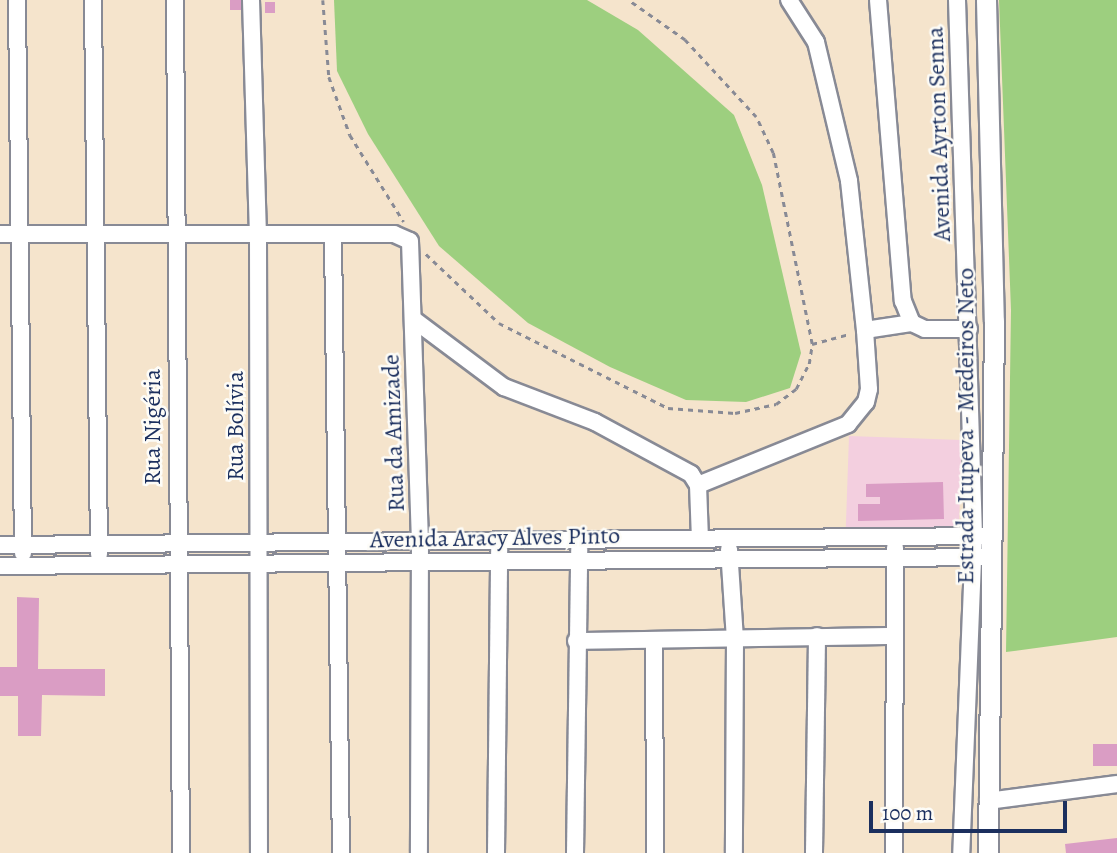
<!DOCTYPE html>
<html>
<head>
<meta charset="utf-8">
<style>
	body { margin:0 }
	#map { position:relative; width:1117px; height:853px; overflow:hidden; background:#f5e4cc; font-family:Alegreya,serif }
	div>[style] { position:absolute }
	.built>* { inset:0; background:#f3cfdf; transform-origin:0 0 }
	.green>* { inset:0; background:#9dcf7f }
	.building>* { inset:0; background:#da9dc4; transform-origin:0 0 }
	.path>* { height:2.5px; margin-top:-1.25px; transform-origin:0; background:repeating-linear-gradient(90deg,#888a95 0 5px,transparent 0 10px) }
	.roads { filter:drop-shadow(2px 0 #888a95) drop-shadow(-2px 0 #888a95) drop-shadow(0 2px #888a95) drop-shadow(0 -2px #888a95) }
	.minor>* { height:16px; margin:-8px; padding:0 8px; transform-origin:8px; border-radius:8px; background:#fff }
	.major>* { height:19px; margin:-9.5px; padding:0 9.5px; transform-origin:9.5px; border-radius:9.5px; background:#fff }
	span { translate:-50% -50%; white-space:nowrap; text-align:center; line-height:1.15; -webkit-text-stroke:5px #fdfcf7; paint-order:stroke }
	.street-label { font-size:24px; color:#1b2f5e }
	.scale { position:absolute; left:869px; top:801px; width:198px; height:32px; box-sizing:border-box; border:4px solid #1b2f5e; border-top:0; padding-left:9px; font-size:21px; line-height:24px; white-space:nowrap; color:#1b2f5e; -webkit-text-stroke:5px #fdfcf7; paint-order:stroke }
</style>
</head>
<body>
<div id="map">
	<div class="built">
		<i style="left:849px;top:436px;width:113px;height:93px;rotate:2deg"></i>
	</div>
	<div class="green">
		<i style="clip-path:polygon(334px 0,587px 0,638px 30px,734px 115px,762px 185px,801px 353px,790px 388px,746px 402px,686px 400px,610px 367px,528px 323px,439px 246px,368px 134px,337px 71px)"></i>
		<i style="clip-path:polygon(999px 0,1117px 0,1117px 637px,1006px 652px,1011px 310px)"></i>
	</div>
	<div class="building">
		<i style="left:230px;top:0;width:15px;height:10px"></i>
		<i style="left:265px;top:2px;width:10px;height:11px"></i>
		<i style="clip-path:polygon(943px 482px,944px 519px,858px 521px,858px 504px,880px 504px,880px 497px,866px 497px,866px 484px)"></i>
		<i style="clip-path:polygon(17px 597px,39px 598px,38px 669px,105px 669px,105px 696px,42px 695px,41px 736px,18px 736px,18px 696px,0 696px,0 667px,17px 667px)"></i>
		<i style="left:1117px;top:744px;width:22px;height:24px;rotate:90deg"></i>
		<i style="clip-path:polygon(1117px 838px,1117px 853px,1066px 853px,1065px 844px)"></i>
	</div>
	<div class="path">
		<i style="left:323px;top:0;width:77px;rotate:85.5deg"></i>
		<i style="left:329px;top:77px;width:62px;rotate:70.1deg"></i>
		<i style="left:350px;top:135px;width:102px;rotate:58.2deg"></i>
		<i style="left:426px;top:254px;width:100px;rotate:43.4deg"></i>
		<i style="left:499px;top:323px;width:189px;rotate:26.7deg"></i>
		<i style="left:668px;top:408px;width:67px;rotate:4.3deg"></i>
		<i style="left:735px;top:413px;width:42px;rotate:-12.4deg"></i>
		<i style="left:776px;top:404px;width:25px;rotate:-37deg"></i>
		<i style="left:796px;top:389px;width:28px;rotate:-63deg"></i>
		<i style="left:809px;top:364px;width:20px;rotate:-81deg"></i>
		<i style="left:812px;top:344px;width:195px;rotate:-101.5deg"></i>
		<i style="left:773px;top:153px;width:40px;rotate:-115deg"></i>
		<i style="left:756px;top:117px;width:105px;rotate:-132.7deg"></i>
		<i style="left:685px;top:40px;width:70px;rotate:-144.9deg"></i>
		<i style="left:812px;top:344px;width:39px;rotate:-15deg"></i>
	</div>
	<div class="roads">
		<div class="minor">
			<i style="left:17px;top:0;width:553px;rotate:89.38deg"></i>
			<i style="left:93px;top:0;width:554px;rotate:89.38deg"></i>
			<i style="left:175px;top:0;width:853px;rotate:89.6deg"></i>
			<i style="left:251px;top:0;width:234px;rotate:88.3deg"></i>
			<i style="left:258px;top:234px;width:619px;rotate:89.91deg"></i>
			<i style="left:789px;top:0;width:50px;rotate:57.3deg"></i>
			<i style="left:816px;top:42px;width:143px;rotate:76.6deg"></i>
			<i style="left:849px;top:181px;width:150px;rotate:83.9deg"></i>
			<i style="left:878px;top:0;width:302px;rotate:85.3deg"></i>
			<i style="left:903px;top:301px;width:24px;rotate:68deg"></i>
			<i style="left:912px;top:323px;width:14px;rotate:25deg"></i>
			<i style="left:925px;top:329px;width:44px"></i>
			<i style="left:957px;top:0;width:536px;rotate:88.18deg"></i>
			<i style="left:974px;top:536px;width:317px;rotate:92.3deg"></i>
			<i style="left:0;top:234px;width:394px"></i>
			<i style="left:394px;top:234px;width:17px;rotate:24deg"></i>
			<i style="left:410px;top:241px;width:299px;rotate:88.1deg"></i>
			<i style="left:420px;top:540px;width:313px;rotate:90.2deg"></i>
			<i style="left:333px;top:236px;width:617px;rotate:89.26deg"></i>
			<i style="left:413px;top:319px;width:114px;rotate:36.8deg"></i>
			<i style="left:504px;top:387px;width:97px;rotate:21deg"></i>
			<i style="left:595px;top:422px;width:109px;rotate:28.4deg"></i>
			<i style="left:691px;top:474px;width:13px;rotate:58deg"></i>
			<i style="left:698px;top:485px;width:54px;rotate:87.9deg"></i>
			<i style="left:698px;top:485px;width:162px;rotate:-22.1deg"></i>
			<i style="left:848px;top:424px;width:28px;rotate:-51deg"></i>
			<i style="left:866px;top:402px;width:13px;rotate:-77deg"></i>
			<i style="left:869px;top:389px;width:59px;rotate:-93.9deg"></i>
			<i style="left:865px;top:330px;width:48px;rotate:-8.5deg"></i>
			<i style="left:0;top:545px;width:990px;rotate:-0.52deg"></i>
			<i style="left:729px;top:549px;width:90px;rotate:86.2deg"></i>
			<i style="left:735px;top:639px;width:214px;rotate:90.3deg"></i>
			<i style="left:0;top:566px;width:990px;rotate:-0.52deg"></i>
			<i style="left:576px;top:641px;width:319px;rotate:-0.9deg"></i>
			<i style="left:654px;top:642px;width:211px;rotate:89.7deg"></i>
			<i style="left:988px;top:801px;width:130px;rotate:-7.5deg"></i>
			<i style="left:496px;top:853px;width:304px;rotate:-89.4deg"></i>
			<i style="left:575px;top:853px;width:304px;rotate:-89.2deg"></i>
			<i style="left:814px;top:853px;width:217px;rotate:-89.2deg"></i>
			<i style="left:894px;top:853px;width:305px;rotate:-89.8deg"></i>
		</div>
		<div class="major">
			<i style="left:986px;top:0;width:321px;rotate:88.6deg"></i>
			<i style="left:994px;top:321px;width:532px;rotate:90.65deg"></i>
		</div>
	</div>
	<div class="street-label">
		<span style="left:939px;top:134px;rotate:-92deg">Avenida Ayrton Senna</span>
		<span style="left:236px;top:426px;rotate:-90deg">Rua Bolívia</span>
		<span style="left:966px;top:426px;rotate:-90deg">Estrada Itupeva - Medeiros Neto</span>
		<span style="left:153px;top:427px;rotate:-90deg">Rua Nigéria</span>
		<span style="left:394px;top:433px;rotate:-92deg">Rua da Amizade</span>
		<span style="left:495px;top:538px;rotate:-1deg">Avenida Aracy Alves Pinto</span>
	</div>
	<div class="scale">100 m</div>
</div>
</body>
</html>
